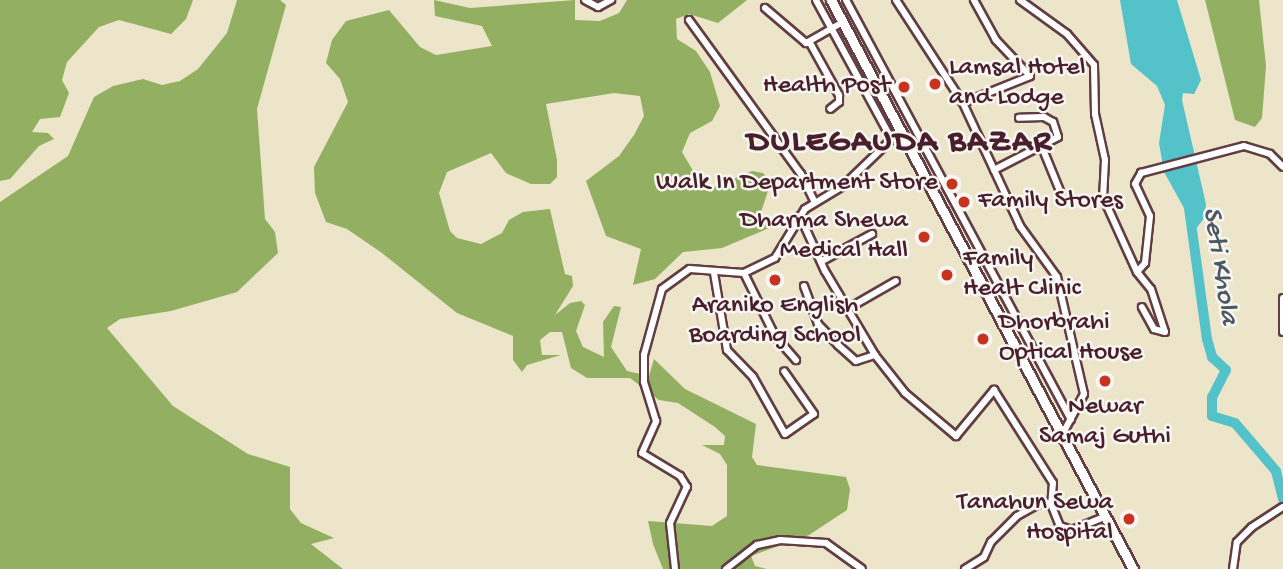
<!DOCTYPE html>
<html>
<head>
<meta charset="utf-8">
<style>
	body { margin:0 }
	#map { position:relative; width:1283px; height:569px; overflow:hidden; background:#ece5ca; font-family:"Gochi Hand",sans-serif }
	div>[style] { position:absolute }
	.forest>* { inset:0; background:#93af61 }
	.water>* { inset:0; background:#54c2c9 }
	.river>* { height:10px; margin:-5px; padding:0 5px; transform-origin:5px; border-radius:5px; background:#54c2c9 }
	.roads { filter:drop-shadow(2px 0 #623d43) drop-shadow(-2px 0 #623d43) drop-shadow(0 2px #623d43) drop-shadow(0 -2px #623d43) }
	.minor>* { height:6px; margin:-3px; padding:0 3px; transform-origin:3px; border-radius:3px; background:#fff }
	.highway>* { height:9px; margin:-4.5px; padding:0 4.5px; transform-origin:4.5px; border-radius:4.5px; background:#fff }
	.dots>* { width:19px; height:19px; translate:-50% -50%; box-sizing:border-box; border:4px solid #f6f6f2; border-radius:50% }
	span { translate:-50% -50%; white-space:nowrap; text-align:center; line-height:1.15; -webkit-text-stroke:5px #f6f6f2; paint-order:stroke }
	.poi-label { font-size:26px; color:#4a1f2b }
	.left { translate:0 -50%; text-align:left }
	.right { translate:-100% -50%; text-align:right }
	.water-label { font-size:28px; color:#4e5862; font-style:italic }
	.district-label { font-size:33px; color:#4a1f2b; font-weight:700; letter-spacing:2px }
</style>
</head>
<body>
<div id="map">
	<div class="forest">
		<i style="clip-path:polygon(0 0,193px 0,186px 19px,171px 34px,119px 20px,99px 27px,67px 62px,62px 80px,69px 93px,60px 117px,40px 119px,32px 132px,48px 133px,54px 139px,39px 146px,10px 179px,0 181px)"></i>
		<i style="clip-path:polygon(237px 0,280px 0,286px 5px,257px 109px,265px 219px,275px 232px,278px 253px,237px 292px,171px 311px,120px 319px,107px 328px,173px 406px,248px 454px,290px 467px,290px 509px,301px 523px,334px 538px,311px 544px,343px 569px,0 569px,0 202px,68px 156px,94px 97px,113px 86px,143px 79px,162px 85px,180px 81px,198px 69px,227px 33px)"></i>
		<i style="clip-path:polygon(434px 0,470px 8px,575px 0,575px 20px,600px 21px,619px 13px,627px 0,747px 0,718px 23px,689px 14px,676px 19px,677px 39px,696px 51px,710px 72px,720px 106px,712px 121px,690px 133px,682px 152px,702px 186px,714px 187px,752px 171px,763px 173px,771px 182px,761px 212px,769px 228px,722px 248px,683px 252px,655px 279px,633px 285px,641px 249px,606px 236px,586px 181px,619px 156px,634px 135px,644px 116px,640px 96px,614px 93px,546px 104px,557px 160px,557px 177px,550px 184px,531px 184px,506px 173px,491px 153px,447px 172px,439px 193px,450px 231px,457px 238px,481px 244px,502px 233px,509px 220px,523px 212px,550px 209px,565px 274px,572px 276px,573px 286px,555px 315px,570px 303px,581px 301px,585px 305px,576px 331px,583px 347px,604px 357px,603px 322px,614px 306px,621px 307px,611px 347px,627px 371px,649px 376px,654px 359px,685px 389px,756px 424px,752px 457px,757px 465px,846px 477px,850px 489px,847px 510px,809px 535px,751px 556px,755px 566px,767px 569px,663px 569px,653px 544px,648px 521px,712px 526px,727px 516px,727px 465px,720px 454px,702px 445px,724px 445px,725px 436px,715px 427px,678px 403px,659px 400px,630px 378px,587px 378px,571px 368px,562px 332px,550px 332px,540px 340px,542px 355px,561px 355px,527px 365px,522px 372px,513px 360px,513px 336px,457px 313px,382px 253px,347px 229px,326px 222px,315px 193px,314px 167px,348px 102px,340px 79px,326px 63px,332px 40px,346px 21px,389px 10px,420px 47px,436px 55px,492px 46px,482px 26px,435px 16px)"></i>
		<i style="clip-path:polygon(1205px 0,1259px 0,1266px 66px,1262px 118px,1255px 127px,1235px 120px)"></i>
	</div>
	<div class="water">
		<i style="clip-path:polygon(1120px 0,1177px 0,1201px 80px,1194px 94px,1183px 93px,1182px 100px,1206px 204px,1205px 217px,1192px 234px,1190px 219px,1164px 172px,1159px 143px,1165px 105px,1157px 86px,1131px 64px)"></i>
	</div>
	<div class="river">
		<i style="left:1189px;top:208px;width:132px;rotate:82.2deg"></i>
		<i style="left:1207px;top:339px;width:19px;rotate:74deg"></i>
		<i style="left:1212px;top:357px;width:19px;rotate:43deg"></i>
		<i style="left:1226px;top:370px;width:30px;rotate:117deg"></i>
		<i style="left:1212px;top:397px;width:19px;rotate:90deg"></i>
		<i style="left:1212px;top:416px;width:24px;rotate:17deg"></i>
		<i style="left:1235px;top:423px;width:63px;rotate:49.5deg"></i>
		<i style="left:1276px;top:471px;width:29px;rotate:76deg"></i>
	</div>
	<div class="roads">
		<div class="minor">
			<i style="left:585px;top:0;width:15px;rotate:28deg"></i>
			<i style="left:598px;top:7px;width:15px;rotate:-28deg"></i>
			<i style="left:816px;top:0;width:157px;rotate:61.5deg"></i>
			<i style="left:846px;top:0;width:476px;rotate:61.8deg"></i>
			<i style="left:896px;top:0;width:123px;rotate:57deg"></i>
			<i style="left:963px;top:103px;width:136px;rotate:65.1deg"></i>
			<i style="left:1020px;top:226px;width:63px;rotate:54deg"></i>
			<i style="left:1057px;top:277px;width:120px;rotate:77deg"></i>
			<i style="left:1084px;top:394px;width:47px;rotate:118.2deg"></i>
			<i style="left:1020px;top:0;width:58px;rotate:35.9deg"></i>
			<i style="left:1067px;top:34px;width:41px;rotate:48.9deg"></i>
			<i style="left:1094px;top:65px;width:49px;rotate:88.8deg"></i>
			<i style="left:1095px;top:114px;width:47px;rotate:77.7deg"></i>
			<i style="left:1105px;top:160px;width:37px;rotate:93deg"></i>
			<i style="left:1103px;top:197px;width:82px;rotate:65.6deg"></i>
			<i style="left:1137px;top:272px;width:12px;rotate:-48deg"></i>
			<i style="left:1145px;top:263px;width:47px;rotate:-83.9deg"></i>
			<i style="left:1150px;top:216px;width:35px;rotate:-115deg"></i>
			<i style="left:1135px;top:184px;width:13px;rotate:-61deg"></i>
			<i style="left:1141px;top:173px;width:106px;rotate:-14.7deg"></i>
			<i style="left:1244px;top:146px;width:27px;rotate:17deg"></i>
			<i style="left:1270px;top:154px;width:18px;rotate:45deg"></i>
			<i style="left:765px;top:8px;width:54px;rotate:40.5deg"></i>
			<i style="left:806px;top:43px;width:43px;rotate:-29.6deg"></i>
			<i style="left:689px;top:20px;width:190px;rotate:54deg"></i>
			<i style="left:801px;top:174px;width:30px;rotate:64deg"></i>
			<i style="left:810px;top:43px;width:60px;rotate:60.9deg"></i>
			<i style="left:839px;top:95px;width:7px;rotate:90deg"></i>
			<i style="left:839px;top:102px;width:11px;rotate:142deg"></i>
			<i style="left:963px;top:103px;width:72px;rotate:-21.9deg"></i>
			<i style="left:1030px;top:76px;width:50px;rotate:-133.4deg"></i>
			<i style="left:996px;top:40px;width:46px;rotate:-118.8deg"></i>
			<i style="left:1042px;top:147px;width:48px;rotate:67.8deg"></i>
			<i style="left:994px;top:170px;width:72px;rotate:-27.3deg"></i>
			<i style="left:1058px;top:137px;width:16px;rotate:-108deg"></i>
			<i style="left:1053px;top:122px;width:10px;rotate:-151deg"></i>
			<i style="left:1044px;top:117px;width:25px;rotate:178deg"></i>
			<i style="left:800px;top:216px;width:60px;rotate:65.6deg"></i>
			<i style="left:825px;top:271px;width:98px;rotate:59.2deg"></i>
			<i style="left:875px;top:355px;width:48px;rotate:51.7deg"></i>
			<i style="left:905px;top:393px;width:67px;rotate:40.1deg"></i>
			<i style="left:956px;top:436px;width:60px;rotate:-50.4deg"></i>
			<i style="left:994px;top:390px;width:110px;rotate:57.6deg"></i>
			<i style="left:1053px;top:483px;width:21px;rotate:95deg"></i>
			<i style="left:822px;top:261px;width:57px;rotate:-28.4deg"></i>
			<i style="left:1137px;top:272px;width:22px;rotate:51deg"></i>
			<i style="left:1151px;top:289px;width:45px;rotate:72deg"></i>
			<i style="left:1165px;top:332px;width:11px;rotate:-165deg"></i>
			<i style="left:1154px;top:329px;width:25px;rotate:-119deg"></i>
			<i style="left:714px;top:273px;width:78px;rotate:80.4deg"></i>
			<i style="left:727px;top:350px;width:37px;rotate:46deg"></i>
			<i style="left:753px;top:377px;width:65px;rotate:60.7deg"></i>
			<i style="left:785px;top:434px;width:35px;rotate:-35deg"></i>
			<i style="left:814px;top:414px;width:52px;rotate:-124.9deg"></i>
			<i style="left:744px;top:273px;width:70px;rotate:63.8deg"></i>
			<i style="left:775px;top:336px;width:32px;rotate:49deg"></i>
			<i style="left:804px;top:286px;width:40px;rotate:69.8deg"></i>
			<i style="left:818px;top:324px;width:29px;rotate:46deg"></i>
			<i style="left:838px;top:345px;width:24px;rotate:42deg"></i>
			<i style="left:856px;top:361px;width:20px;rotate:-18deg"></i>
			<i style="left:1283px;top:298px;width:34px;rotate:90deg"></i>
			<i style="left:849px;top:308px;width:54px;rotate:-29.9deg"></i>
			<i style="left:675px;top:569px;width:46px;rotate:-96.2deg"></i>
			<i style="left:670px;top:523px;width:40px;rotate:-65deg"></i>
			<i style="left:687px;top:487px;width:13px;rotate:-122deg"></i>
			<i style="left:680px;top:476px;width:44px;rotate:-148.8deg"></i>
			<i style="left:642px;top:453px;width:35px;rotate:-66deg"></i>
			<i style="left:656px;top:421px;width:41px;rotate:-107.1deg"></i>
			<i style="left:644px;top:382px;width:27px;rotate:-90deg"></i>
			<i style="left:644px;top:355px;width:68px;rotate:-74.7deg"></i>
			<i style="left:662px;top:289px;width:34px;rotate:-36deg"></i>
			<i style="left:690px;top:269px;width:54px;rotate:4.2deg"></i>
			<i style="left:744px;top:273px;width:34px;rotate:-26deg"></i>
			<i style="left:775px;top:258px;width:57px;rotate:-58.5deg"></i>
			<i style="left:805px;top:209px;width:44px;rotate:-31.2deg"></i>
			<i style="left:843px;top:186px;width:79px;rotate:-44deg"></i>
			<i style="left:726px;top:569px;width:39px;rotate:-38deg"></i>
			<i style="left:757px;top:545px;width:24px;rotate:-12deg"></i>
			<i style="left:780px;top:540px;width:46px;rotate:3.7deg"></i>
			<i style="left:826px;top:543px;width:44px;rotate:35.8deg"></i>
			<i style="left:965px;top:569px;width:22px;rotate:-32deg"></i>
			<i style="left:984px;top:557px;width:17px;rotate:-65deg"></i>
			<i style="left:991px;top:542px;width:37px;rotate:-45deg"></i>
			<i style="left:1017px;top:516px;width:29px;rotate:-29deg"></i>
			<i style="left:1042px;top:502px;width:9px;rotate:13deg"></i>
			<i style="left:1051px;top:504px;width:24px;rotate:68deg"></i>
			<i style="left:1060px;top:526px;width:13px;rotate:18deg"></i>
			<i style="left:1072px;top:530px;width:35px;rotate:-22deg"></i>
			<i style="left:1233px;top:569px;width:27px;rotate:-82deg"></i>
			<i style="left:1237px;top:542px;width:21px;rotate:-45deg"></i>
			<i style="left:1252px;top:527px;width:37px;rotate:-33deg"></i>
		</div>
		<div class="highway">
			<i style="left:831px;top:0;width:644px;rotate:62.04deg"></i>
		</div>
	</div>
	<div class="dots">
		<i style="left:935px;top:84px;background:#c8321e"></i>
		<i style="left:904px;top:87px;background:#c8321e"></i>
		<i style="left:952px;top:184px;background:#c8321e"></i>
		<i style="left:964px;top:202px;background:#c8321e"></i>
		<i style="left:924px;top:237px;background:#c8321e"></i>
		<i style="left:947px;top:275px;background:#c8321e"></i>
		<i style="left:775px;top:280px;background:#c8321e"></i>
		<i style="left:983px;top:339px;background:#c8321e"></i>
		<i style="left:1105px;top:381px;background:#c8321e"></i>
		<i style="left:1129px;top:519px;background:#c8321e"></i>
	</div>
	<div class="poi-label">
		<span class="left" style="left:949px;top:84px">Lamsal Hotel<br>and Lodge</span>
		<span class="right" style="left:890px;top:87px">Health Post</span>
		<span class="right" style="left:938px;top:184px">Walk In Department Store</span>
		<span class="left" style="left:978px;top:202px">Family Stores</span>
		<span class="right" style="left:908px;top:237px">Dharma Shewa<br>Medical Hall</span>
		<span class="left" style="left:963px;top:275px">Family<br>Healt Clinic</span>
		<span style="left:775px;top:322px">Araniko English<br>Boarding School</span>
		<span class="left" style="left:999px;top:339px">Dhorbrahi<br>Optical House</span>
		<span style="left:1105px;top:423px">Newar<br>Samaj Guthi</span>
		<span class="right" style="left:1113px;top:519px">Tanahun Sewa<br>Hospital</span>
	</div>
	<div class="water-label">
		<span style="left:1219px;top:266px;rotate:81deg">Seti Khola</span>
	</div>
	<div class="district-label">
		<span style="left:900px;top:144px">DULEGAUDA BAZAR</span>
	</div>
</div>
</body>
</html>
